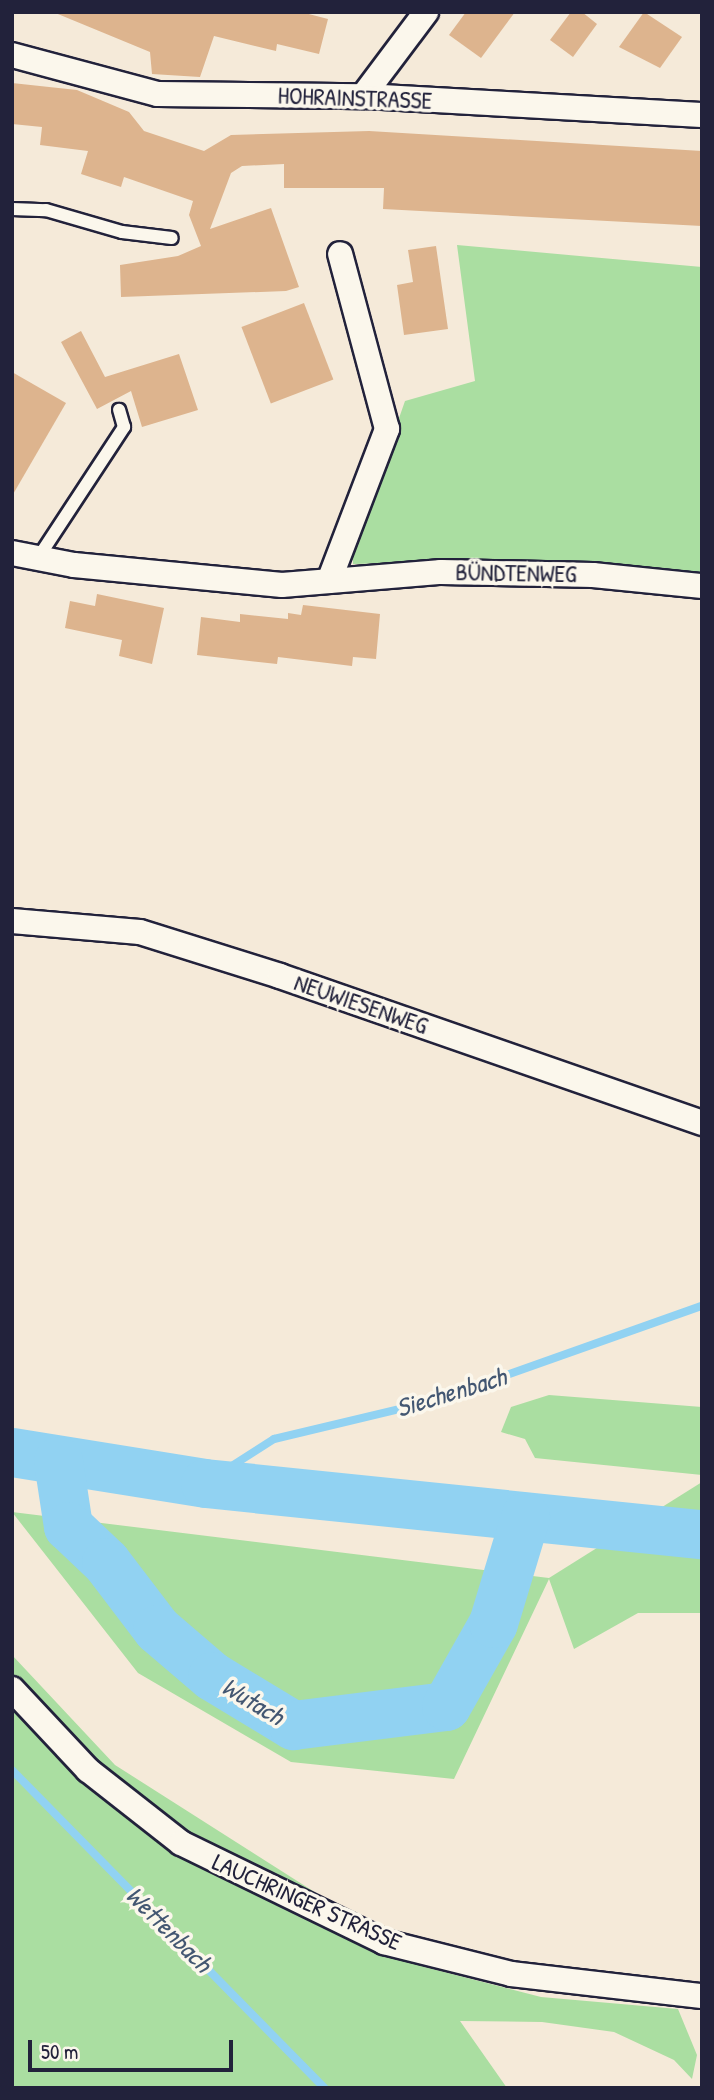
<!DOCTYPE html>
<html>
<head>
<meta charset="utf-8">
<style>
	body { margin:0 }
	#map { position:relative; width:714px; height:2100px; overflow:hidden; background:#f5ead9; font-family:"Patrick Hand",sans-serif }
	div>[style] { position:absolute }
	.green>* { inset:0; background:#aadea1 }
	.stream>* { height:8px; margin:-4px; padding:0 4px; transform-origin:4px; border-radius:4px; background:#91d2f2 }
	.river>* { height:49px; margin:-24.5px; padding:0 24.5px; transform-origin:24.5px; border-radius:24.5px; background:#91d2f2 }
	.building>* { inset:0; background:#ddb48e; transform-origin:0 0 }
	.roads { filter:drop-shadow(2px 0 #22223b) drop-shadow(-2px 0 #22223b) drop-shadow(0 2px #22223b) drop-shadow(0 -2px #22223b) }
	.service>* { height:12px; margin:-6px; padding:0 6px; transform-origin:6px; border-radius:6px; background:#fbf7ec }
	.minor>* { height:24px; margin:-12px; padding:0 12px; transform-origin:12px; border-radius:12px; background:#fbf7ec }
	span { translate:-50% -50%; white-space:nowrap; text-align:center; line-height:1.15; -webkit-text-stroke:7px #fbf7ec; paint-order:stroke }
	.street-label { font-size:24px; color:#22223b }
	.water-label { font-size:26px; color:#435772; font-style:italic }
	.frame { position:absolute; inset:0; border:14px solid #22223b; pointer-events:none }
	.scale { position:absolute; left:28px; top:2040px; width:205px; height:32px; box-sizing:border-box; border:4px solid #22223b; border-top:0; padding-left:9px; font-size:21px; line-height:24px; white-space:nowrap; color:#22223b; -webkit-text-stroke:5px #fbf7ec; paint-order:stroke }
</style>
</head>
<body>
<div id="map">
	<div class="green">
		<i style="clip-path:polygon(457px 245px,702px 267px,702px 576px,443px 562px,353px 564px,353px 550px,405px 401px,475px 381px)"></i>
		<i style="clip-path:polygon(549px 1395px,702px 1407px,702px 1475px,535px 1458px,525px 1439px,501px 1432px,511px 1407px)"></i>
		<i style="clip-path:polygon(702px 1482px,702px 1613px,638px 1613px,574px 1649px,549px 1579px,454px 1779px,291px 1762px,138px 1673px,12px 1512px,549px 1578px)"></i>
		<i style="clip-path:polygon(12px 1655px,115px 1765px,412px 1954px,421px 1966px,541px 1997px,678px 2009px,697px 2055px,692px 2079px,674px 2060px,614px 2032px,542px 2022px,460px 2021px,507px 2088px,12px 2088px)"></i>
	</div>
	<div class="stream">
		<i style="left:205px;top:1483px;width:82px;rotate:-32.5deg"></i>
		<i style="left:274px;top:1439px;width:163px;rotate:-13.4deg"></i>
		<i style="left:433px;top:1401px;width:285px;rotate:-19.5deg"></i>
		<i style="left:12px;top:1770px;width:446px;rotate:45.5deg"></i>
	</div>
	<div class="river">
		<i style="left:12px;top:1452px;width:195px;rotate:9.1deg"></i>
		<i style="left:205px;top:1483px;width:500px;rotate:5.9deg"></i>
		<i style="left:58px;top:1461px;width:66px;rotate:81.3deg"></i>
		<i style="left:68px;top:1526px;width:52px;rotate:43.5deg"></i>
		<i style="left:106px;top:1562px;width:84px;rotate:52.7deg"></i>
		<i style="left:157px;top:1629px;width:72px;rotate:40.5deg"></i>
		<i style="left:212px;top:1676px;width:95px;rotate:31.2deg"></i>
		<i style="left:293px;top:1725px;width:154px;rotate:-7.1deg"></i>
		<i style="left:446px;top:1706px;width:95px;rotate:-60.5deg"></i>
		<i style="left:493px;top:1623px;width:111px;rotate:-73.2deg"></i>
	</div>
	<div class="building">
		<i style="clip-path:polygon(53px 12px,301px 12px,328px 19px,319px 54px,277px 44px,276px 51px,214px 36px,200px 77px,152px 74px,150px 52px)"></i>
		<i style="clip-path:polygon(466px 12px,515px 12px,481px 58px,449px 35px)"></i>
		<i style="clip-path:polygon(571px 12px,582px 12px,597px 24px,573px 57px,550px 40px)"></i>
		<i style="clip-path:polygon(644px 12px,682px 37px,660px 68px,619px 47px)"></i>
		<i style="clip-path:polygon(12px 83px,77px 90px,129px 112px,144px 131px,204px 151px,231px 135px,369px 131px,702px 151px,702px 226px,383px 209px,384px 188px,284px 188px,284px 164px,242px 166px,231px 173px,210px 229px,271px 208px,299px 287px,286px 291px,121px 297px,120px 265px,178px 256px,201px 246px,189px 215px,193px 201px,124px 177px,121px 187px,81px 174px,88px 151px,40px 145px,42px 127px,12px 124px)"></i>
		<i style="clip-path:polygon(436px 246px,448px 329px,404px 335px,397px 285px,413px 282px,408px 250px)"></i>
		<i style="left:304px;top:303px;width:82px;height:67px;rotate:69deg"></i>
		<i style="clip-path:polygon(81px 331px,105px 377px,179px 354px,198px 410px,142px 427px,131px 391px,97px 409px,61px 342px)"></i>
		<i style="clip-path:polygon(12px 372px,66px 403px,12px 496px)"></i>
		<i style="clip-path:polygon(97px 594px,164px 608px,152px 664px,119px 656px,122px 640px,65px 628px,70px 601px,95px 606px)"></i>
		<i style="clip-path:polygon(303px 605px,380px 614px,376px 659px,353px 657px,352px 666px,278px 657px,277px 664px,197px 655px,201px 617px,240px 622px,240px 614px,288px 619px,288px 613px,301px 615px)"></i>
	</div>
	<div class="roads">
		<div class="service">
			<i style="left:12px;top:209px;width:34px;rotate:2deg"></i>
			<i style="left:46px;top:210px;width:79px;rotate:16.1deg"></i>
			<i style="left:122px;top:232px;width:50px;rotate:6.8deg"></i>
			<i style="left:38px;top:558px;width:157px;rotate:-56.7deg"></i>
			<i style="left:124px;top:427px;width:18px;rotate:-106deg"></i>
		</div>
		<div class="minor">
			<i style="left:12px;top:55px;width:151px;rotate:15deg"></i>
			<i style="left:158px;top:94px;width:205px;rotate:0.6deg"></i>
			<i style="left:363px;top:96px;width:340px;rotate:3.2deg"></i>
			<i style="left:363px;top:96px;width:105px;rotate:-53.1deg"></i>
			<i style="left:12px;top:553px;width:63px;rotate:11deg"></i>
			<i style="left:74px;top:565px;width:209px;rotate:5.5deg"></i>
			<i style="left:282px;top:585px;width:160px;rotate:-4.7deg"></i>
			<i style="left:441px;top:572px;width:152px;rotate:1.1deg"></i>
			<i style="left:593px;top:575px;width:110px;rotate:5.8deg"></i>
			<i style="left:329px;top:581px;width:163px;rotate:-69.1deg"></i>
			<i style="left:387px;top:429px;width:181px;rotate:-105deg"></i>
			<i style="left:12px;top:921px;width:128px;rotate:4.9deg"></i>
			<i style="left:140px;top:932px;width:147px;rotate:17.4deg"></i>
			<i style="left:280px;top:976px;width:447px;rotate:19.2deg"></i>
			<i style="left:12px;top:1689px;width:111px;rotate:46.8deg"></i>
			<i style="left:88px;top:1770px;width:118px;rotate:38.1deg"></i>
			<i style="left:181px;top:1843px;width:226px;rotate:26deg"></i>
			<i style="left:384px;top:1942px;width:131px;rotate:14.1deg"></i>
			<i style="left:511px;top:1974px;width:192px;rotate:6.6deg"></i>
		</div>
	</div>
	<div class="street-label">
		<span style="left:355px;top:98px;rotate:2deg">HOHRAINSTRASSE</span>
		<span style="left:516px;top:573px;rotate:1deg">BÜNDTENWEG</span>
		<span style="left:361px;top:1004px;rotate:19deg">NEUWIESENWEG</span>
		<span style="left:307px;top:1902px;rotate:24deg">LAUCHRINGER STRASSE</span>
	</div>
	<div class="water-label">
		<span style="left:451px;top:1392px;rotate:-17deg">Siechenbach</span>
		<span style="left:253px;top:1701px;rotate:31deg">Wutach</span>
		<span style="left:169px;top:1929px;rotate:45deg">Wettenbach</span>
	</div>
	<div class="frame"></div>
	<div class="scale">50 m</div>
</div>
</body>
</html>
